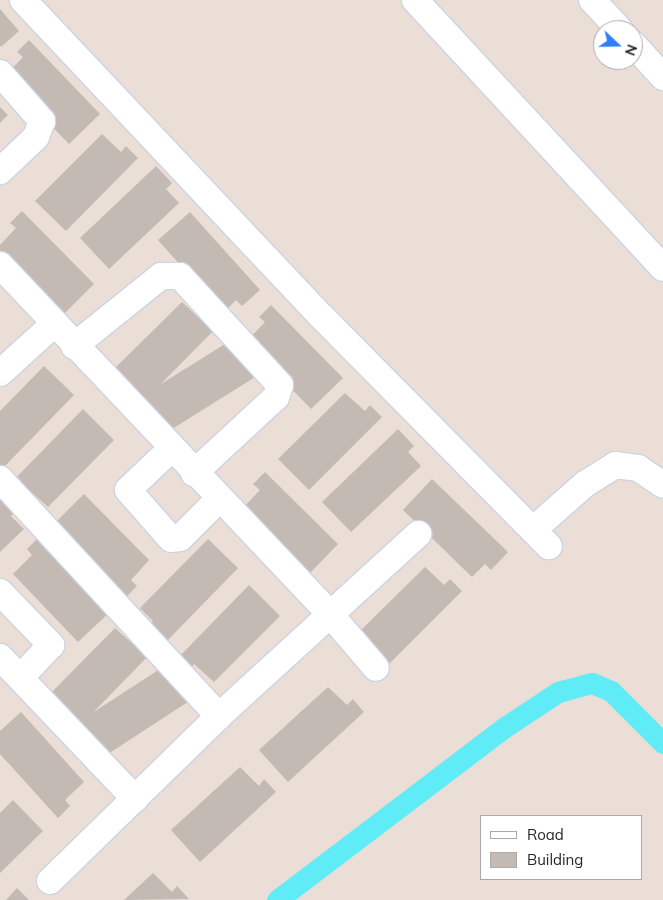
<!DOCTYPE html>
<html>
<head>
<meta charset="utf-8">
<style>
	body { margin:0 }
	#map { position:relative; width:663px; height:900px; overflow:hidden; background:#ebded6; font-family:Mulish,sans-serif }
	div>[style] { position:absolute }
	.canal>* { height:21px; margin:-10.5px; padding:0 10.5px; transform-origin:10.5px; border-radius:10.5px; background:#60ecf7 }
	.building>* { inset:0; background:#c2bab3; transform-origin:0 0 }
	.roads { filter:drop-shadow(1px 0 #ccd4e2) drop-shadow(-1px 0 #ccd4e2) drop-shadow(0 1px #ccd4e2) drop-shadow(0 -1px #ccd4e2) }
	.minor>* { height:26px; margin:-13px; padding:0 13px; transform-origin:13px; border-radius:13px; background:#fff }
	span { translate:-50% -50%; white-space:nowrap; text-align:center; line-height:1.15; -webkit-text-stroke:4px #fff; paint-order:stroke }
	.legend { position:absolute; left:480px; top:815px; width:162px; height:65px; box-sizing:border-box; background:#fff; border:1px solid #a9a9a9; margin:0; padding:6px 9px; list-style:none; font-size:15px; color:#272727 }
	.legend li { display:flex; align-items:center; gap:10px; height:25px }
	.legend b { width:25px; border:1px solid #a9a9a9 }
	.north { position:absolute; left:593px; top:20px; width:50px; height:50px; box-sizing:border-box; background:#fff; border:1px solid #a9a9a9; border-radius:50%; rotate:111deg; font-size:14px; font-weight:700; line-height:20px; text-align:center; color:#272727 }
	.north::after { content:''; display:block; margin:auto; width:18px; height:22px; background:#307eff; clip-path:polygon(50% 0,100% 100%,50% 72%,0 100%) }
</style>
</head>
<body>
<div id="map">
	<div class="canal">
		<i style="left:277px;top:900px;width:286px;rotate:-37.2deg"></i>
		<i style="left:505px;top:727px;width:64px;rotate:-33.4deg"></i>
		<i style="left:558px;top:692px;width:35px;rotate:-15deg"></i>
		<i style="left:592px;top:683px;width:21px;rotate:23deg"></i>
		<i style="left:611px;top:691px;width:74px;rotate:45deg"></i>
	</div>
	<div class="building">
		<i style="clip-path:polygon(0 9px,19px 31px,1px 47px,0 45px)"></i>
		<i style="clip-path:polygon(29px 40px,100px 114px,69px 144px,4px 77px,23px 57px,17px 52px)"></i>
		<i style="clip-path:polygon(0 107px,8px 115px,0 123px)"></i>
		<i style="clip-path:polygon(102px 134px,121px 152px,126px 146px,138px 158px,66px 231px,35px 201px)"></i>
		<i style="clip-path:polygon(156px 166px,172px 183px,166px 189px,179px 203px,109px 269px,80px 238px)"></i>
		<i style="clip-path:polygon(22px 211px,94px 284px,63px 315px,0 250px,0 245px,16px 228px,10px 223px)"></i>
		<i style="clip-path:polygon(190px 212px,260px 290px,242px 306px,236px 300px,223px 313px,158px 240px)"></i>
		<i style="clip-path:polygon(182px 302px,201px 320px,206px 313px,218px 326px,146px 399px,115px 368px)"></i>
		<i style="clip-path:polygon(271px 305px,343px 378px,311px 409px,246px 342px,265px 322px,259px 317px)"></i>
		<i style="left:233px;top:339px;width:44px;height:106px;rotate:58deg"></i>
		<i style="clip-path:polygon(44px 366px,74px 395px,0 471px,0 411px)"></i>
		<i style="clip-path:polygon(345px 393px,365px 411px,370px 405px,382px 417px,309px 490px,278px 459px)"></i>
		<i style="clip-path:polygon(83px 409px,114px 440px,48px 507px,28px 489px,23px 495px,11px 483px)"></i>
		<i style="clip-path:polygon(398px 429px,414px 446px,408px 452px,421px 466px,351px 532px,322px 502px)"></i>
		<i style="clip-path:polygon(265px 472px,338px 544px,308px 575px,242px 509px,260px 490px,253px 484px)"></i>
		<i style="clip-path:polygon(432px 479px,508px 552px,491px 570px,485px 564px,472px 577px,403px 510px)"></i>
		<i style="clip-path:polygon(0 494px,17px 510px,11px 516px,24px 529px,0 552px)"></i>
		<i style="clip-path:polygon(84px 494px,149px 560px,131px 580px,137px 586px,125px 598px,53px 525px)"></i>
		<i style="clip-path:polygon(39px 537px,110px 612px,78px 642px,13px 574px,32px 555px,27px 549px)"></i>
		<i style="clip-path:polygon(208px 539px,238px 568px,164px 644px,147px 627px,153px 621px,140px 608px)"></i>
		<i style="clip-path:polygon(425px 567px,444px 585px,450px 579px,462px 591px,389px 664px,358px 633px)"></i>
		<i style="clip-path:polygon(249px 585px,280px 616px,214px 682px,194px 664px,189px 671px,177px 659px)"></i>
		<i style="clip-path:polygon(115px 628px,135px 646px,140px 640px,152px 652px,80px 726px,49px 695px)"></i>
		<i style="left:166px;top:665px;width:43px;height:105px;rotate:57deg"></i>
		<i style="clip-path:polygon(328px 687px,347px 705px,353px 699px,364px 712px,288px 782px,259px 750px)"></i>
		<i style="clip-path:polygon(21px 712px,84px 782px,65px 800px,70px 806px,58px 818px,0 754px,0 731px)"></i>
		<i style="clip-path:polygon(240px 767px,259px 786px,264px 779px,276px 792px,200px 862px,171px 830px)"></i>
		<i style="clip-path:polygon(13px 800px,43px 831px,0 873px,0 813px)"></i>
		<i style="clip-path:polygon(153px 873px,172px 892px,177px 886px,189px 899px,124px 900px)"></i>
		<i style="clip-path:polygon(17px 888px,29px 900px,6px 900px)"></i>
	</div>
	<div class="roads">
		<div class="minor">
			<i style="left:23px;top:0;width:434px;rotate:46.7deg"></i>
			<i style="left:321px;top:316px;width:324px;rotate:45.3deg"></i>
			<i style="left:415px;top:0;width:365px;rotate:47.2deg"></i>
			<i style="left:592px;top:0;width:41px;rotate:47deg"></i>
			<i style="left:633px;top:44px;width:45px;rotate:47.7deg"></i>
			<i style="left:0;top:73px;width:64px;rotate:48.8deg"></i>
			<i style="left:42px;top:121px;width:17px;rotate:111deg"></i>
			<i style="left:36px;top:137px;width:50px;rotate:136.6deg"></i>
			<i style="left:0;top:265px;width:479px;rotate:46.6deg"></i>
			<i style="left:329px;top:613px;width:72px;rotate:49.5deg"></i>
			<i style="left:74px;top:346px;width:112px;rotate:-38.8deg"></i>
			<i style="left:161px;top:276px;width:19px"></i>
			<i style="left:180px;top:276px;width:148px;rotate:47.5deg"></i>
			<i style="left:280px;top:385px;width:13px;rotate:108deg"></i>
			<i style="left:276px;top:397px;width:112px;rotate:137.2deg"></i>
			<i style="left:0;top:373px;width:73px;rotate:-42.2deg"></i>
			<i style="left:171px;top:449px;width:59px;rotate:136.4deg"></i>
			<i style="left:128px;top:490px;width:65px;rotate:48.7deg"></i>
			<i style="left:171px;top:539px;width:9px;rotate:-6deg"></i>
			<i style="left:180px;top:538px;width:55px;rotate:-45deg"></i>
			<i style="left:0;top:479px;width:323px;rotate:47.3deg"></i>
			<i style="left:534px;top:529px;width:68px;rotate:-41.4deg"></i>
			<i style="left:585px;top:484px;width:36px;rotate:-32deg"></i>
			<i style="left:615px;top:465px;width:23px;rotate:7deg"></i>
			<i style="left:638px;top:468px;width:30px;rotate:34deg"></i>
			<i style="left:0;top:592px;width:74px;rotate:46.1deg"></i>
			<i style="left:51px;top:645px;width:45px;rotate:133.2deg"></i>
			<i style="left:0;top:657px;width:196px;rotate:46.4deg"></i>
			<i style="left:50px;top:881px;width:236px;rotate:-44.3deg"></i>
			<i style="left:219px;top:716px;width:270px;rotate:-42.4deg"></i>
		</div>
	</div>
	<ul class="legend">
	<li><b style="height:6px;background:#fff"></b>Road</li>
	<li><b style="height:14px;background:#c2bab3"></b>Building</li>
	</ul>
	<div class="north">N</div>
</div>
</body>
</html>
